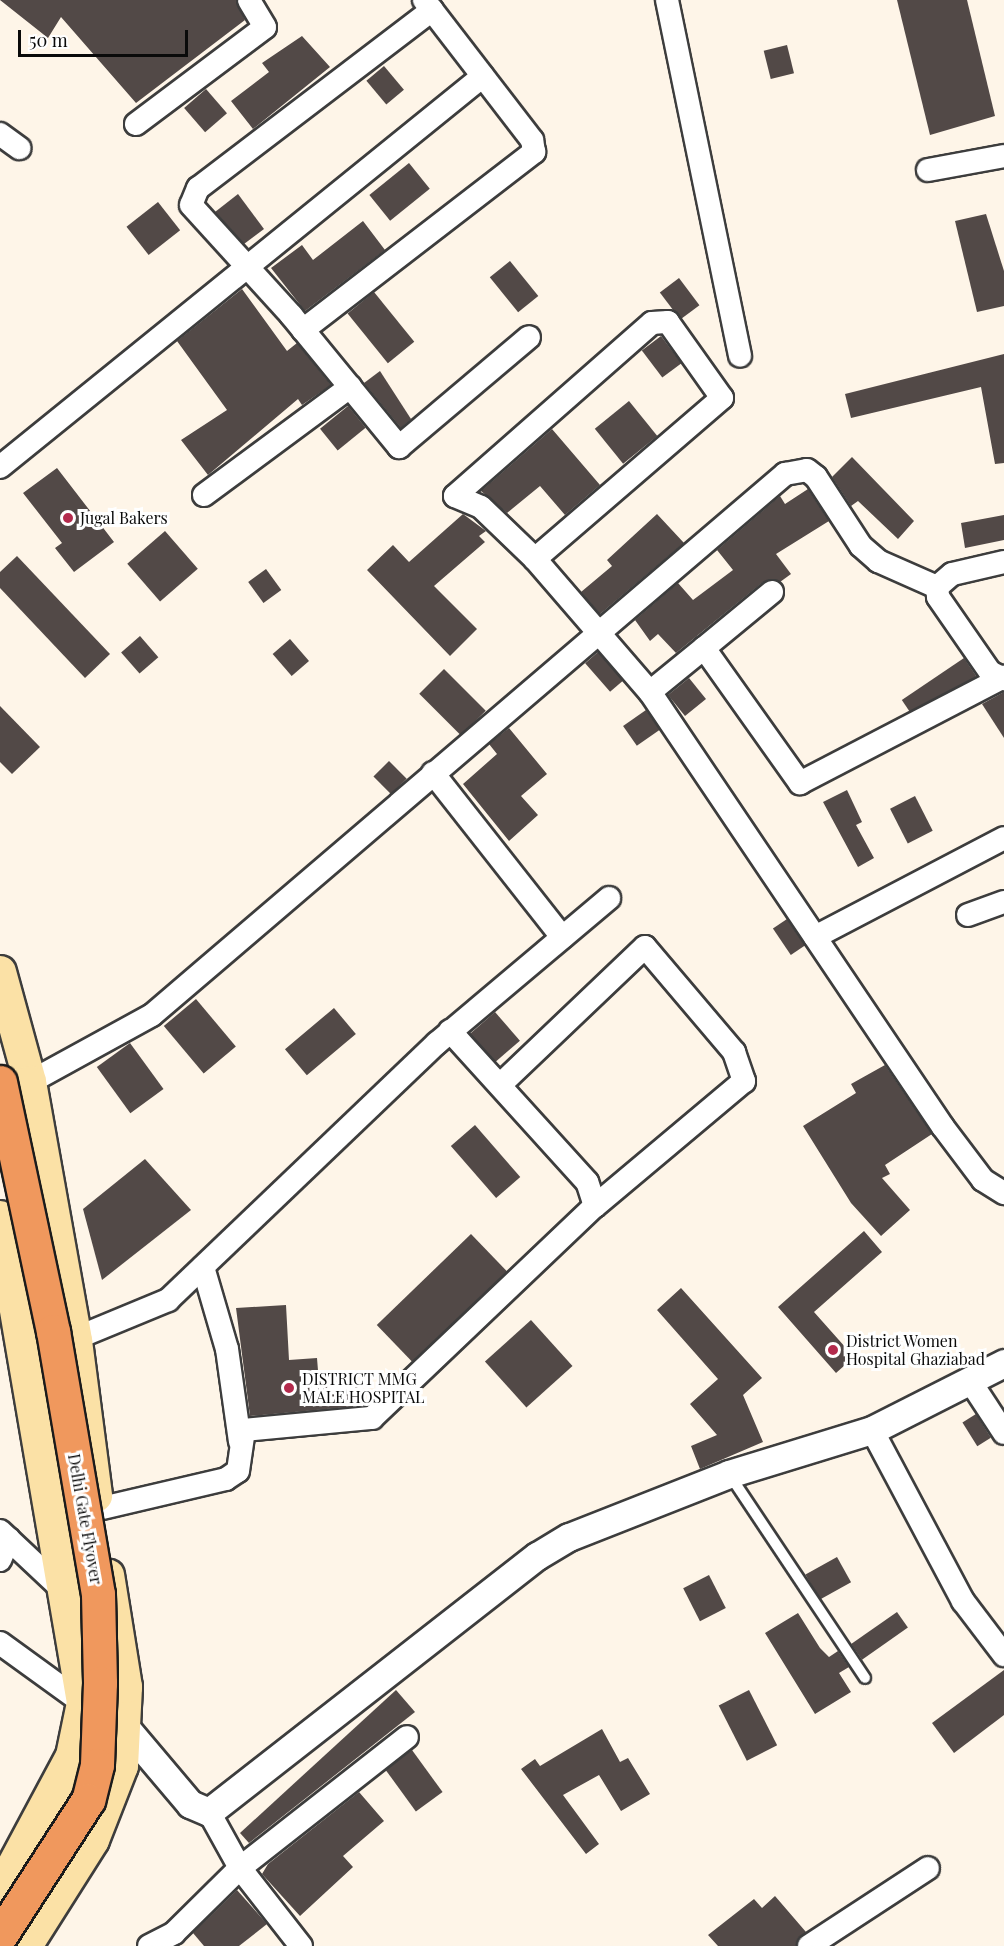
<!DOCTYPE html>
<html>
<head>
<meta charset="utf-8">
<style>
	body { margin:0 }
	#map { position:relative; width:1004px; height:1946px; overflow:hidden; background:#fef5e8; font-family:"Playfair Display",serif }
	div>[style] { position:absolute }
	.building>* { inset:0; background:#524947; transform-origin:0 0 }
	.roads { filter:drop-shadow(2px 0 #3d3d3d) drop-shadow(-2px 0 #3d3d3d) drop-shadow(0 2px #3d3d3d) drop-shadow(0 -2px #3d3d3d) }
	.service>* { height:10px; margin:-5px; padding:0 5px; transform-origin:5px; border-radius:5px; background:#fff }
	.minor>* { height:22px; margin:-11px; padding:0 11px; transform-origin:11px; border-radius:11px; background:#fff }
	.tertiary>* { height:27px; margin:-13.5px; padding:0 13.5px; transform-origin:13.5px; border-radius:13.5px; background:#fff }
	.secondary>* { height:32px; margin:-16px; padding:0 16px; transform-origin:16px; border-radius:16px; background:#fbe1a6 }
	.bridges { filter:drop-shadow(2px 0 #1b1b1b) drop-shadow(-2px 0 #1b1b1b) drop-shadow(0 2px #1b1b1b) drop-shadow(0 -2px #1b1b1b) }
	.trunk-bridge>* { height:33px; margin:-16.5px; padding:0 16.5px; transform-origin:16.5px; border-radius:16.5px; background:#f0985d }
	.dots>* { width:16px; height:16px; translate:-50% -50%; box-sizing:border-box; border:3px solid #fff; border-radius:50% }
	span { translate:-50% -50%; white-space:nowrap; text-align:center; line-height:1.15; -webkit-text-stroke:6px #fff; paint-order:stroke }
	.poi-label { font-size:16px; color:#0a0a0a }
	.left { translate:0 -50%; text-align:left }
	.street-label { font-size:16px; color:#0a0a0a }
	.scale { position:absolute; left:18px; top:30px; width:170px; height:27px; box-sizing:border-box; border:3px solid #0a0a0a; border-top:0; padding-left:8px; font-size:18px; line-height:21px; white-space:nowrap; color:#0a0a0a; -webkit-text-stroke:4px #fff; paint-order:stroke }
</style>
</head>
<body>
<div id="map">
	<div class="building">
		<i style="clip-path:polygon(0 0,236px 0,245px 20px,136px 103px,61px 17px,48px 38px)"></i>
		<i style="clip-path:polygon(897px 0,967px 0,995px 116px,930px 135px)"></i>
		<i style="clip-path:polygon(302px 36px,330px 67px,253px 129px,231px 101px,269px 72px,262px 63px)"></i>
		<i style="left:787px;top:45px;width:29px;height:24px;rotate:76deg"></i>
		<i style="left:384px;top:66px;width:31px;height:23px;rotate:50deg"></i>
		<i style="left:206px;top:89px;width:32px;height:29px;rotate:49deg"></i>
		<i style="left:409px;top:163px;width:33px;height:51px;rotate:51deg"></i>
		<i style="clip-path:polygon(238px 194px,264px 229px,244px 244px,215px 212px)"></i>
		<i style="left:158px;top:202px;width:36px;height:40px;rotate:52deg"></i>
		<i style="clip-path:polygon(986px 214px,1004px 271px,1004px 306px,977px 312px,955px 221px)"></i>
		<i style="clip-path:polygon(363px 221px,385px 250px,305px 311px,271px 268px,302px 245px,313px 260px)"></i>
		<i style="left:510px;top:261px;width:45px;height:26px;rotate:51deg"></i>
		<i style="left:679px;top:278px;width:34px;height:24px;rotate:53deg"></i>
		<i style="clip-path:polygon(242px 289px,287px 351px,297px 343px,331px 385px,302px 405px,298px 399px,208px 475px,181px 440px,227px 410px,177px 341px)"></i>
		<i style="left:374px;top:292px;width:64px;height:34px;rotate:51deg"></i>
		<i style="left:661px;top:336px;width:34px;height:24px;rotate:53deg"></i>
		<i style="clip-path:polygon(1004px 354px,1004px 463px,995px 464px,981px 387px,851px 418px,845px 394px)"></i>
		<i style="clip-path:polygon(380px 371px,411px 419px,401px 428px,364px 383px)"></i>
		<i style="left:629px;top:401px;width:45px;height:44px;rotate:51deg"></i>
		<i style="left:348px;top:406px;width:28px;height:36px;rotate:51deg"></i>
		<i style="clip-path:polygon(552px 429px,600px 485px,565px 515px,540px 486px,507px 513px,481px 491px)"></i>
		<i style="clip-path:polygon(852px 457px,914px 521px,898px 539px,858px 501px,851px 506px,832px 477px)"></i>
		<i style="clip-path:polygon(57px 468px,114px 542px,74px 572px,55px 548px,62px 543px,23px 493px)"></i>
		<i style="clip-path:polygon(808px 489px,829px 521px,776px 554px,791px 574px,780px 582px,763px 582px,676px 653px,658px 634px,650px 641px,635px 620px,678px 583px,693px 600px,733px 570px,717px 550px,780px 496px,785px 504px)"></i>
		<i style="clip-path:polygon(463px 514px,486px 531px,479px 536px,485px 542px,434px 586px,477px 629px,450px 656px,367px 570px,393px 545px,409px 562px)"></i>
		<i style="clip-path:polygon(657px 514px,684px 543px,600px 614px,581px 592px,612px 566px,607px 560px)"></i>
		<i style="clip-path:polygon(1004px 515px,1004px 540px,965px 548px,961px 523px)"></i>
		<i style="left:165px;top:531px;width:50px;height:50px;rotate:49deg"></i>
		<i style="clip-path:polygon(17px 556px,110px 654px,85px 678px,0 588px,0 572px)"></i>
		<i style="left:266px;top:569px;width:26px;height:22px;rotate:54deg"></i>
		<i style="left:140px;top:636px;width:28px;height:25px;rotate:49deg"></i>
		<i style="left:290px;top:639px;width:29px;height:23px;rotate:49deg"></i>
		<i style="left:598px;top:652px;width:38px;height:17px;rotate:49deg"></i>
		<i style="left:964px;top:658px;width:22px;height:75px;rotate:56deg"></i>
		<i style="left:444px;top:669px;width:59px;height:35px;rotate:45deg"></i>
		<i style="left:689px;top:678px;width:27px;height:27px;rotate:51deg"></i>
		<i style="clip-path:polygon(1004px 692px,1004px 738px,982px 704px)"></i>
		<i style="clip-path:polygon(0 706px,40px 747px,12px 774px,0 762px)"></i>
		<i style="left:646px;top:710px;width:24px;height:28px;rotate:55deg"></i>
		<i style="clip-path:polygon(509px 728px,547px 774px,521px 796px,538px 815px,509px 841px,463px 784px,497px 754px,489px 744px)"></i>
		<i style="left:389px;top:761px;width:25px;height:22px;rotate:45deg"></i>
		<i style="clip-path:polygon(847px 790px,862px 822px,856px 825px,874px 858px,858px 867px,823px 802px)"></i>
		<i style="left:915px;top:796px;width:39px;height:28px;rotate:63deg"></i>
		<i style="left:787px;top:919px;width:32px;height:17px;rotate:56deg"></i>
		<i style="left:196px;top:999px;width:62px;height:42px;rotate:50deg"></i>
		<i style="left:334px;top:1008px;width:34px;height:64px;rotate:50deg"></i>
		<i style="left:495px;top:1012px;width:38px;height:33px;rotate:49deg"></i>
		<i style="left:130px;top:1043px;width:57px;height:41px;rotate:54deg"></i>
		<i style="clip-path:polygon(885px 1065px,932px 1134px,885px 1165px,890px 1174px,882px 1178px,910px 1210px,881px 1236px,851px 1203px,803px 1126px,856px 1093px,851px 1084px)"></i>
		<i style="left:475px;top:1125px;width:69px;height:32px;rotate:49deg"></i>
		<i style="clip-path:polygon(145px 1159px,191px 1210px,102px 1280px,83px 1209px)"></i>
		<i style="clip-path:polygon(864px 1231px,882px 1252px,814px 1312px,854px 1357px,836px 1373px,778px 1307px)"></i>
		<i style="left:471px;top:1234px;width:52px;height:131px;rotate:46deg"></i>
		<i style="clip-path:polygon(681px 1288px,762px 1378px,743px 1395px,763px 1442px,700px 1469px,691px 1446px,717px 1435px,690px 1404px,718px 1379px,657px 1310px)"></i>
		<i style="clip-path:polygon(286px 1305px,289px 1360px,317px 1358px,319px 1383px,357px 1380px,359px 1406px,250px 1416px,236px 1308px)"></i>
		<i style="left:531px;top:1320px;width:62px;height:62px;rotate:48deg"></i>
		<i style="left:976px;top:1414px;width:28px;height:16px;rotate:58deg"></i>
		<i style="left:837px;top:1557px;width:29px;height:36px;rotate:61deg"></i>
		<i style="left:709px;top:1575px;width:37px;height:29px;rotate:63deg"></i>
		<i style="left:897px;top:1612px;width:19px;height:56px;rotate:55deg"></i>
		<i style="clip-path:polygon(798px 1613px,820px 1648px,829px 1657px,838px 1651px,849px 1667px,839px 1673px,851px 1692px,815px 1714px,765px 1633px)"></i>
		<i style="clip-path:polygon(1004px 1670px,1004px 1715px,954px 1753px,932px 1723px)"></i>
		<i style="clip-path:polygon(396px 1690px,415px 1712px,249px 1843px,240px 1833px)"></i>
		<i style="left:749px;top:1690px;width:62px;height:34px;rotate:63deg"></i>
		<i style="clip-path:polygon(602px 1729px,620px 1762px,628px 1758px,650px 1794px,621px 1811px,599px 1775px,563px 1795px,599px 1844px,586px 1854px,521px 1769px,535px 1759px,540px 1766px)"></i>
		<i style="left:412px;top:1750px;width:52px;height:33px;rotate:54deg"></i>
		<i style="clip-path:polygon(359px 1792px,384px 1821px,343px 1856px,353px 1867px,300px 1916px,262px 1874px,268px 1864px)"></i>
		<i style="clip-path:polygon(237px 1890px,267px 1924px,239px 1946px,204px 1946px,193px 1933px)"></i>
		<i style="clip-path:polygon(775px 1896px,806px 1932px,796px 1946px,718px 1946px,708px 1935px,754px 1899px,762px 1908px)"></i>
	</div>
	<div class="roads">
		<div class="service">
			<i style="left:729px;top:1474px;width:245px;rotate:56.3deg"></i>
		</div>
		<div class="minor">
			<i style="left:667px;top:0;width:363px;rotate:78.4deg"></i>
			<i style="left:432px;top:10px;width:294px;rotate:142.7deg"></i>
			<i style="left:198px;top:188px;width:18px;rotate:112deg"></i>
			<i style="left:191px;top:205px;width:149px;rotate:47.7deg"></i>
			<i style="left:291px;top:315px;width:171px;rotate:50.7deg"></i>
			<i style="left:399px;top:447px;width:170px;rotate:-40.2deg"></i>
			<i style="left:136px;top:124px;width:161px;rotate:-36.9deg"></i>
			<i style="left:265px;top:27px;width:31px;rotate:-121deg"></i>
			<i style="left:0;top:134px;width:24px;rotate:36deg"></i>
			<i style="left:928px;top:170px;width:77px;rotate:-10.4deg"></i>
			<i style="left:303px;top:330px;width:292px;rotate:-37.6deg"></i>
			<i style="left:534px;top:152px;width:12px;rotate:-99deg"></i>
			<i style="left:532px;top:140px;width:177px;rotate:-127.6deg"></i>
			<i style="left:0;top:467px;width:621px;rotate:-38.99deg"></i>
			<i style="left:204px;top:495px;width:182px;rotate:-36.5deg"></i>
			<i style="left:455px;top:496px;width:28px;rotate:23deg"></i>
			<i style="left:481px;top:507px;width:75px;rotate:43.9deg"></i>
			<i style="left:535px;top:559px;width:176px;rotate:49.2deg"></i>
			<i style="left:650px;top:692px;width:524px;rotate:56.04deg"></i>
			<i style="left:943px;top:1127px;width:66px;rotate:53deg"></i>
			<i style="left:983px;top:1180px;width:25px;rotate:32deg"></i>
			<i style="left:455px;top:496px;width:262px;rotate:-41.3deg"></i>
			<i style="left:652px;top:323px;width:16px;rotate:-4deg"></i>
			<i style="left:668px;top:322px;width:93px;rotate:54.6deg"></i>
			<i style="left:722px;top:398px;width:247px;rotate:139.3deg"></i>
			<i style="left:1004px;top:562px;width:53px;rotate:167deg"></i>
			<i style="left:952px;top:574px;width:20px;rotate:139deg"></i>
			<i style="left:937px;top:587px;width:10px;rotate:84deg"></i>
			<i style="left:938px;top:597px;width:91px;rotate:55.3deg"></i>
			<i style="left:990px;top:672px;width:16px;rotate:27deg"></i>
			<i style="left:772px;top:592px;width:88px;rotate:140.5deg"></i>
			<i style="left:704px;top:648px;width:166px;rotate:54.6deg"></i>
			<i style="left:800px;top:783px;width:230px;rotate:-27.5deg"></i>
			<i style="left:650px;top:692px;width:70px;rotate:-39.2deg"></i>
			<i style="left:433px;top:773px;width:209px;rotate:51.8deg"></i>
			<i style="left:968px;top:915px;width:38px;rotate:-20deg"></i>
			<i style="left:815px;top:937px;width:213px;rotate:-27.6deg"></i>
			<i style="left:30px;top:1082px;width:139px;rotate:-28.8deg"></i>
			<i style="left:152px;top:1015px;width:833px;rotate:-40.52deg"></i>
			<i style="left:785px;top:474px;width:22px;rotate:-10deg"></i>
			<i style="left:807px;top:470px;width:11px;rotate:38deg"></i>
			<i style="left:816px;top:477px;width:82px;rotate:56.9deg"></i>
			<i style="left:861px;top:546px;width:23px;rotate:41deg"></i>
			<i style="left:878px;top:561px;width:64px;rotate:23.8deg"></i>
			<i style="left:500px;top:1085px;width:200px;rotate:-43.6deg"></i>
			<i style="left:645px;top:947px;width:138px;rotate:49.7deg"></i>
			<i style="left:734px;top:1052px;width:31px;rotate:71deg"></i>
			<i style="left:744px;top:1081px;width:194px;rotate:140deg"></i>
			<i style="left:203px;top:1267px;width:85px;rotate:73.7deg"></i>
			<i style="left:227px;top:1349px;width:93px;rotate:82deg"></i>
			<i style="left:62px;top:1344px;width:115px;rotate:-22.5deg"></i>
			<i style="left:168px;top:1300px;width:372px;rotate:-43.7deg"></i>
			<i style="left:437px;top:1043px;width:225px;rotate:-40.1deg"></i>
			<i style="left:970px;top:1381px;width:62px;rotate:56.8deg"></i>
			<i style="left:872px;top:1430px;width:194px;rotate:62deg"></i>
			<i style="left:963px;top:1601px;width:68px;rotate:52.8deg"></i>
			<i style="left:98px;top:1509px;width:131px;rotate:-13.2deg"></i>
			<i style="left:226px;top:1479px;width:14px;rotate:-34deg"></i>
			<i style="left:238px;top:1471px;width:41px;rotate:-81.7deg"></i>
			<i style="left:244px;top:1430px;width:129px;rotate:-5.4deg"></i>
			<i style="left:372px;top:1418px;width:308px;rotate:-43.6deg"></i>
			<i style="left:595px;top:1206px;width:25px;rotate:-108deg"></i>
			<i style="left:587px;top:1182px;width:204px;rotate:-132.2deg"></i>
			<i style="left:0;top:1531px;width:92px;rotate:43.2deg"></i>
			<i style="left:0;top:1560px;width:23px;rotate:-67deg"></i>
			<i style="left:0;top:1643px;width:102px;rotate:35.9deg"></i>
			<i style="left:209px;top:1812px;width:64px;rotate:61deg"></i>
			<i style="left:240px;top:1868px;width:99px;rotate:52deg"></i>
			<i style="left:149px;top:1946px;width:28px;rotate:-27deg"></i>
			<i style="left:174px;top:1933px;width:93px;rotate:-44.6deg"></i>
			<i style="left:240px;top:1868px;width:212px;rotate:-38.1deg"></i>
			<i style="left:809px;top:1946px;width:142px;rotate:-33.2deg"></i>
		</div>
		<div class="tertiary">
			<i style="left:125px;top:1727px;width:101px;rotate:49.8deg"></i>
			<i style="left:190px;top:1804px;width:21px;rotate:23deg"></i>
			<i style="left:209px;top:1812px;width:416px;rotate:-38deg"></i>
			<i style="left:537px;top:1556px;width:37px;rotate:-31deg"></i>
			<i style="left:569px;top:1537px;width:172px;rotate:-21.5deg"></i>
			<i style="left:729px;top:1474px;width:150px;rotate:-17.1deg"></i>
			<i style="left:872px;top:1430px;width:148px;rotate:-26.9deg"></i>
		</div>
		<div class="secondary">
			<i style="left:0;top:972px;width:114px;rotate:74.7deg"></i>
			<i style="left:30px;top:1082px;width:263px;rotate:79.9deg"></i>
			<i style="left:76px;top:1341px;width:156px;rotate:82.6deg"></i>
			<i style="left:0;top:1217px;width:493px;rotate:80.3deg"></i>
			<i style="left:83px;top:1703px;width:54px;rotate:101.7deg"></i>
			<i style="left:72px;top:1756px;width:152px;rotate:118.2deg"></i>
			<i style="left:26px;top:1946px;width:125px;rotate:-57.7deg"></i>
			<i style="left:93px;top:1840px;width:79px;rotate:-68.6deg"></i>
			<i style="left:122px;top:1766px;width:79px;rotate:-87.1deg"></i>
			<i style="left:126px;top:1687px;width:113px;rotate:-99.1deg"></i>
		</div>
	</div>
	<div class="bridges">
		<div class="trunk-bridge">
			<i style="left:0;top:1082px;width:255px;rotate:78deg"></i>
			<i style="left:53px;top:1331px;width:267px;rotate:80.3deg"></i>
			<i style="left:98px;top:1594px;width:89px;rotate:88.7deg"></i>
			<i style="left:100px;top:1683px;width:82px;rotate:92.1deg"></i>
			<i style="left:97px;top:1765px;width:36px;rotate:104deg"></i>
			<i style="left:88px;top:1800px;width:162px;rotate:122.9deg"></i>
		</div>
	</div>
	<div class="dots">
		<i style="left:68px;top:518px;background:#b32a4c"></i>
		<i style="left:833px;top:1350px;background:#b32a4c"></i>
		<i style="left:289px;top:1388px;background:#b32a4c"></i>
	</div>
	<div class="poi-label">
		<span class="left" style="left:80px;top:518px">Jugal Bakers</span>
		<span class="left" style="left:846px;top:1350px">District Women<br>Hospital Ghaziabad</span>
		<span class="left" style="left:302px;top:1388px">DISTRICT MMG<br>MALE HOSPITAL</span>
	</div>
	<div class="street-label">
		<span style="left:85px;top:1519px;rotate:80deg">Delhi Gate Flyover</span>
	</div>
	<div class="scale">50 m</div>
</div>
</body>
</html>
